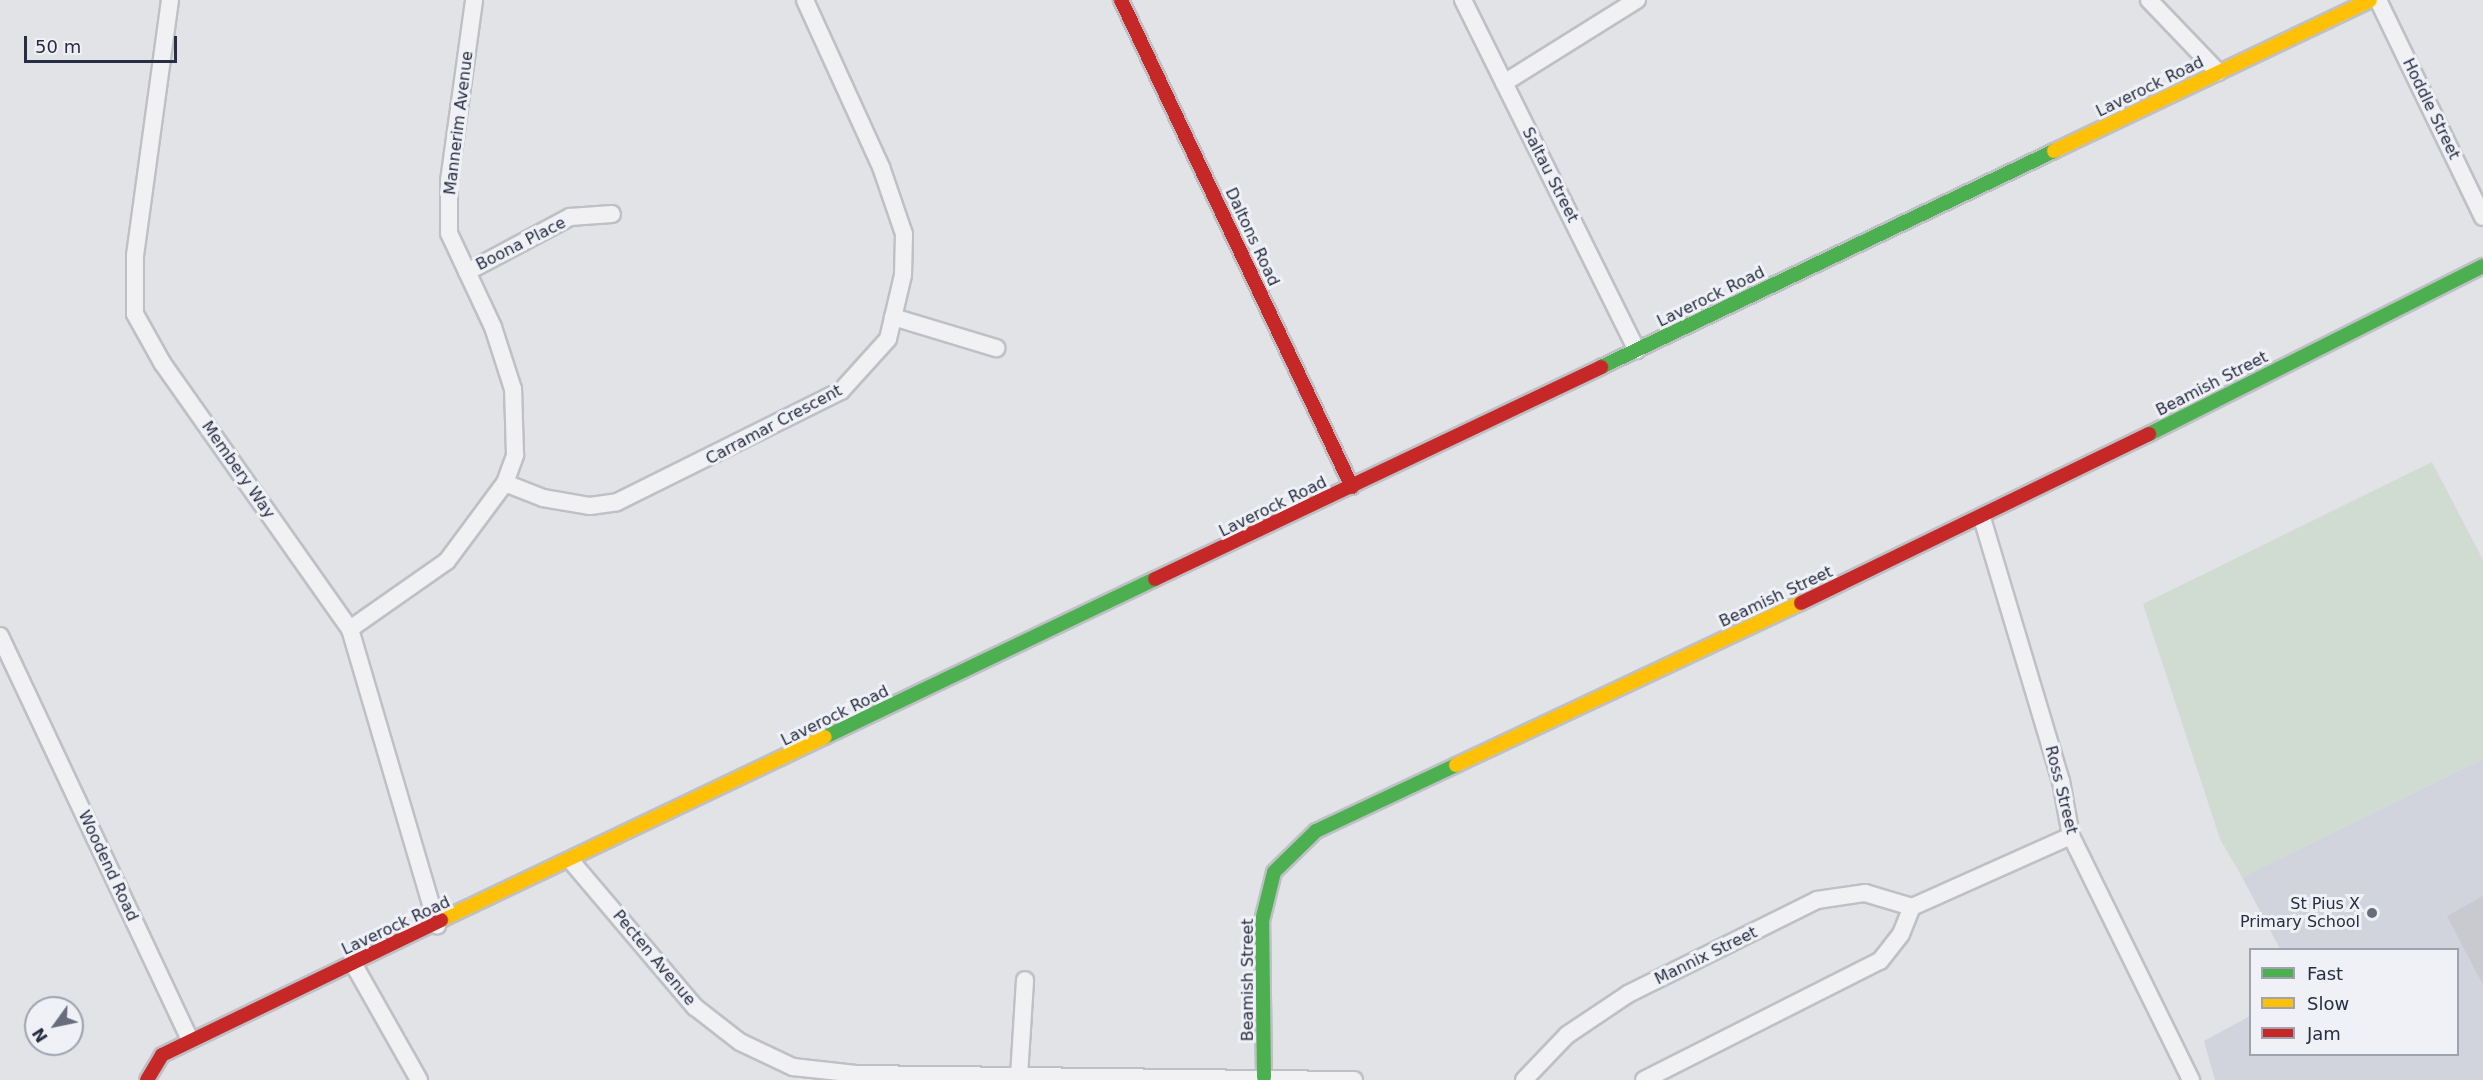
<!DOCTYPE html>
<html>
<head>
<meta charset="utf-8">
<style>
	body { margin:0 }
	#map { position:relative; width:2483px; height:1080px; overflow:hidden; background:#e1e3e7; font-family:"DejaVu Sans",sans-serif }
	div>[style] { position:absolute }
	.built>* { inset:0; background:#d1d4dd }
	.green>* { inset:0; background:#d0dbd2 }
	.building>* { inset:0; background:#c9cacf }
	.roads { filter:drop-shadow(2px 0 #bec0c5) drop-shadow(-2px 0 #bec0c5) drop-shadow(0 2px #bec0c5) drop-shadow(0 -2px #bec0c5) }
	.street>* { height:16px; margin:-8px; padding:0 8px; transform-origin:8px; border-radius:8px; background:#f1f1f3 }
	.fast>* { height:14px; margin:-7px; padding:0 7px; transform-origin:7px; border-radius:7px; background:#4caf50 }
	.slow>* { height:14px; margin:-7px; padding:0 7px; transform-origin:7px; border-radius:7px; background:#ffc107 }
	.jam>* { height:14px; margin:-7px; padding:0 7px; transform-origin:7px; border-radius:7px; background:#c62828 }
	.dots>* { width:16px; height:16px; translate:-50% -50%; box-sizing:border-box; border:3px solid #eff1f7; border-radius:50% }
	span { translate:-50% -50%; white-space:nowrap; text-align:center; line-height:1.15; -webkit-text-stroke:6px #eff1f7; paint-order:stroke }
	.street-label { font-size:16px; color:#272d42 }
	.poi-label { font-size:16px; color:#272d42 }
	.right { translate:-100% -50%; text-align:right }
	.legend { position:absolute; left:2249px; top:948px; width:210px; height:108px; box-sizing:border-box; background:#eff1f7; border:2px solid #9fa3af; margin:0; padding:8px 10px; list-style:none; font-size:18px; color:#272d42 }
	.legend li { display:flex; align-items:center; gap:12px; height:30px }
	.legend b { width:30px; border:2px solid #9fa3af }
	.north { position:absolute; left:24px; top:996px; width:60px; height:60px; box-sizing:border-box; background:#eff1f7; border:2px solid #9fa3af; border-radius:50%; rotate:237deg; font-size:16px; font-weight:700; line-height:24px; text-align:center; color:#272d42 }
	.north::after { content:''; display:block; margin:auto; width:21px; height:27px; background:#686d7c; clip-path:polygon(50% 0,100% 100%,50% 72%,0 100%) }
	.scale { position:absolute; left:24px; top:36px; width:153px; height:27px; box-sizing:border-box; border:3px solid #272d42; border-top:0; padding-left:8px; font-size:18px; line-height:21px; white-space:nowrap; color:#272d42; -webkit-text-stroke:4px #eff1f7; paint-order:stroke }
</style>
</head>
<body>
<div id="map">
	<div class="built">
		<i style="clip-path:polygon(2483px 759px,2483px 1080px,2215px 1080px,2204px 1041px,2250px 1016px,2250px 1054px,2458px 1054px,2458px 950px,2280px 949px,2242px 877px)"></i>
	</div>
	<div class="green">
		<i style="clip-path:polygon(2432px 462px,2483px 560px,2483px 759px,2242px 877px,2220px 839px,2143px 604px)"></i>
	</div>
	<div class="building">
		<i style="clip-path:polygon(2483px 896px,2483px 985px,2447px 916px)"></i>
	</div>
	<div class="roads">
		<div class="street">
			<i style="left:170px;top:0;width:258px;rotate:97.8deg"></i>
			<i style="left:135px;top:256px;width:58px;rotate:90deg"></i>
			<i style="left:135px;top:314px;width:57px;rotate:60.8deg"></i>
			<i style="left:163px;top:364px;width:324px;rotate:54.8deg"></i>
			<i style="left:350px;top:629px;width:309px;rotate:73.6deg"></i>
			<i style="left:1463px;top:0;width:391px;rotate:63.6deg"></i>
			<i style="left:2149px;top:0;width:100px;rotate:46.2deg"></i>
			<i style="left:2378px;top:0;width:241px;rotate:64.2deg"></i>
			<i style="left:1504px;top:83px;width:157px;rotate:-32deg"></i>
			<i style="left:467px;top:272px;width:117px;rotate:-28.1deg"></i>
			<i style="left:570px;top:217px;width:42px;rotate:-4.1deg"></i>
			<i style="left:893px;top:317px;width:108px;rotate:16.8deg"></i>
			<i style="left:505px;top:483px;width:41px;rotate:21.5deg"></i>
			<i style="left:543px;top:498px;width:48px;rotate:9.7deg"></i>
			<i style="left:590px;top:506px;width:27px;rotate:-8deg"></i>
			<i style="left:617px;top:502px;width:250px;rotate:-26.4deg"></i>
			<i style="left:841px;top:391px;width:70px;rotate:-47.9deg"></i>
			<i style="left:888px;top:339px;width:66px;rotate:-76.8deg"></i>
			<i style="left:903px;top:275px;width:41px;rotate:-88.6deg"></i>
			<i style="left:904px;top:234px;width:71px;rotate:-108.9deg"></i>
			<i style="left:881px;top:167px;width:183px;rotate:-114.5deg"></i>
			<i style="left:1982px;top:518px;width:275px;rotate:73.3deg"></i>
			<i style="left:2061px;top:781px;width:56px;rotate:79.7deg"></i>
			<i style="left:2071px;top:836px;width:272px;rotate:63.8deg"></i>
			<i style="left:350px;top:629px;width:118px;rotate:-35deg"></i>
			<i style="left:447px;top:561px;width:97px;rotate:-53.4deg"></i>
			<i style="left:505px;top:483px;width:30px;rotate:-70deg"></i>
			<i style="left:515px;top:455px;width:66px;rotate:-91.7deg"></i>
			<i style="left:513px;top:389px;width:65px;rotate:-107.9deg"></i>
			<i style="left:493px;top:327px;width:104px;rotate:-115.1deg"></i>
			<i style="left:449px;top:233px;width:52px;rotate:-90deg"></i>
			<i style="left:449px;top:181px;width:183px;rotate:-82.1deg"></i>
			<i style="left:0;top:636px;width:446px;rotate:64.8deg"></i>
			<i style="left:571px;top:861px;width:192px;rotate:49.7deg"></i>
			<i style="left:695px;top:1007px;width:57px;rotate:37.9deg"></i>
			<i style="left:740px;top:1042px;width:59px;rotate:25.3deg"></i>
			<i style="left:793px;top:1067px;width:63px;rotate:6.3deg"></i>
			<i style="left:856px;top:1074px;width:498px;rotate:0.7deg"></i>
			<i style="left:354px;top:965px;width:132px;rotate:60.5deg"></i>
			<i style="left:1019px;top:1076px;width:96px;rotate:-86.4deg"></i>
			<i style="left:1524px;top:1080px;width:62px;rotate:-46.3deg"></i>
			<i style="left:1567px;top:1035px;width:73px;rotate:-33.9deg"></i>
			<i style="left:1628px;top:994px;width:211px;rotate:-26.4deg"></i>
			<i style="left:1817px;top:900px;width:49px;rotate:-8.3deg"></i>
			<i style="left:1865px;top:893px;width:49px;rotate:16.6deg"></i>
			<i style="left:1912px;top:907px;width:174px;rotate:-24.1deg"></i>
			<i style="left:1644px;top:1080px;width:264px;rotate:-26.8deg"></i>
			<i style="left:1880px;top:961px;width:34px;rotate:-52deg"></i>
			<i style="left:1901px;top:934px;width:29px;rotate:-68deg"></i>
		</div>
		<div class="fast">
			<i style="left:1601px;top:367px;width:502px;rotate:-25.49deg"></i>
			<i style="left:2149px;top:434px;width:374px;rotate:-26.7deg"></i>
			<i style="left:825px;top:737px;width:366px;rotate:-25.6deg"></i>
			<i style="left:1264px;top:1077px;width:156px;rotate:-90.7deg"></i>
			<i style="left:1262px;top:921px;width:50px;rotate:-76.2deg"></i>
			<i style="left:1274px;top:872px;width:59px;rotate:-44.3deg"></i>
			<i style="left:1316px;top:831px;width:155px;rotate:-25.2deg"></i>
		</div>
		<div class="slow">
			<i style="left:2054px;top:151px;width:350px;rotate:-25.5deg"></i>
			<i style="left:1456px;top:765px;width:381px;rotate:-25.2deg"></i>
			<i style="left:441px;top:920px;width:425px;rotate:-25.5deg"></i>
		</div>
		<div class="jam">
			<i style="left:1121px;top:0;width:539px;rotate:64.62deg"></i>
			<i style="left:1155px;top:579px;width:494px;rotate:-25.4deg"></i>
			<i style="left:1801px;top:603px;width:387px;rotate:-25.9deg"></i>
			<i style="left:147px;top:1080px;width:29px;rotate:-59deg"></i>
			<i style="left:162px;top:1055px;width:310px;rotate:-25.8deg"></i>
		</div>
	</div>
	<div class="dots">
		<i style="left:2372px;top:913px;background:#686d7c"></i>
	</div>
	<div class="street-label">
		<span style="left:2150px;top:87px;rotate:-26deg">Laverock Road</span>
		<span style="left:2431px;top:109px;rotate:64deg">Hoddle Street</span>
		<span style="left:459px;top:123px;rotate:-83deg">Mannerim Avenue</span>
		<span style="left:1550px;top:175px;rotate:63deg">Saltau Street</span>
		<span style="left:1252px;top:237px;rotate:65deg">Daltons Road</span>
		<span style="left:521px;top:244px;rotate:-27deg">Boona Place</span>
		<span style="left:1711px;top:297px;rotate:-26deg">Laverock Road</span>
		<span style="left:2212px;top:384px;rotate:-27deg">Beamish Street</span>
		<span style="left:774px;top:425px;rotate:-28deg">Carramar Crescent</span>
		<span style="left:238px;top:470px;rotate:55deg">Membery Way</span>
		<span style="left:1273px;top:507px;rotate:-26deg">Laverock Road</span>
		<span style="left:1776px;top:597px;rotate:-25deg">Beamish Street</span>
		<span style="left:835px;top:716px;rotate:-26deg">Laverock Road</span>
		<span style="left:2061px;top:790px;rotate:76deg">Ross Street</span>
		<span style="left:108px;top:866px;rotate:65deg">Woodend Road</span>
		<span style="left:396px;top:926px;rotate:-25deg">Laverock Road</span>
		<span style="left:1706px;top:956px;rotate:-26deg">Mannix Street</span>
		<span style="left:654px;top:958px;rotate:50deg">Pecten Avenue</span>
		<span style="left:1248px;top:980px;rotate:-90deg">Beamish Street</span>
	</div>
	<div class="poi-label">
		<span class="right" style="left:2360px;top:913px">St Pius X<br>Primary School</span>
	</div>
	<ul class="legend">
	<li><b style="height:8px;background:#4caf50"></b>Fast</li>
	<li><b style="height:8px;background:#ffc107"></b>Slow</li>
	<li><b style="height:8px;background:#c62828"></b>Jam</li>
	</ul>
	<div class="north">N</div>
	<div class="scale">50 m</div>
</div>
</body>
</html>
